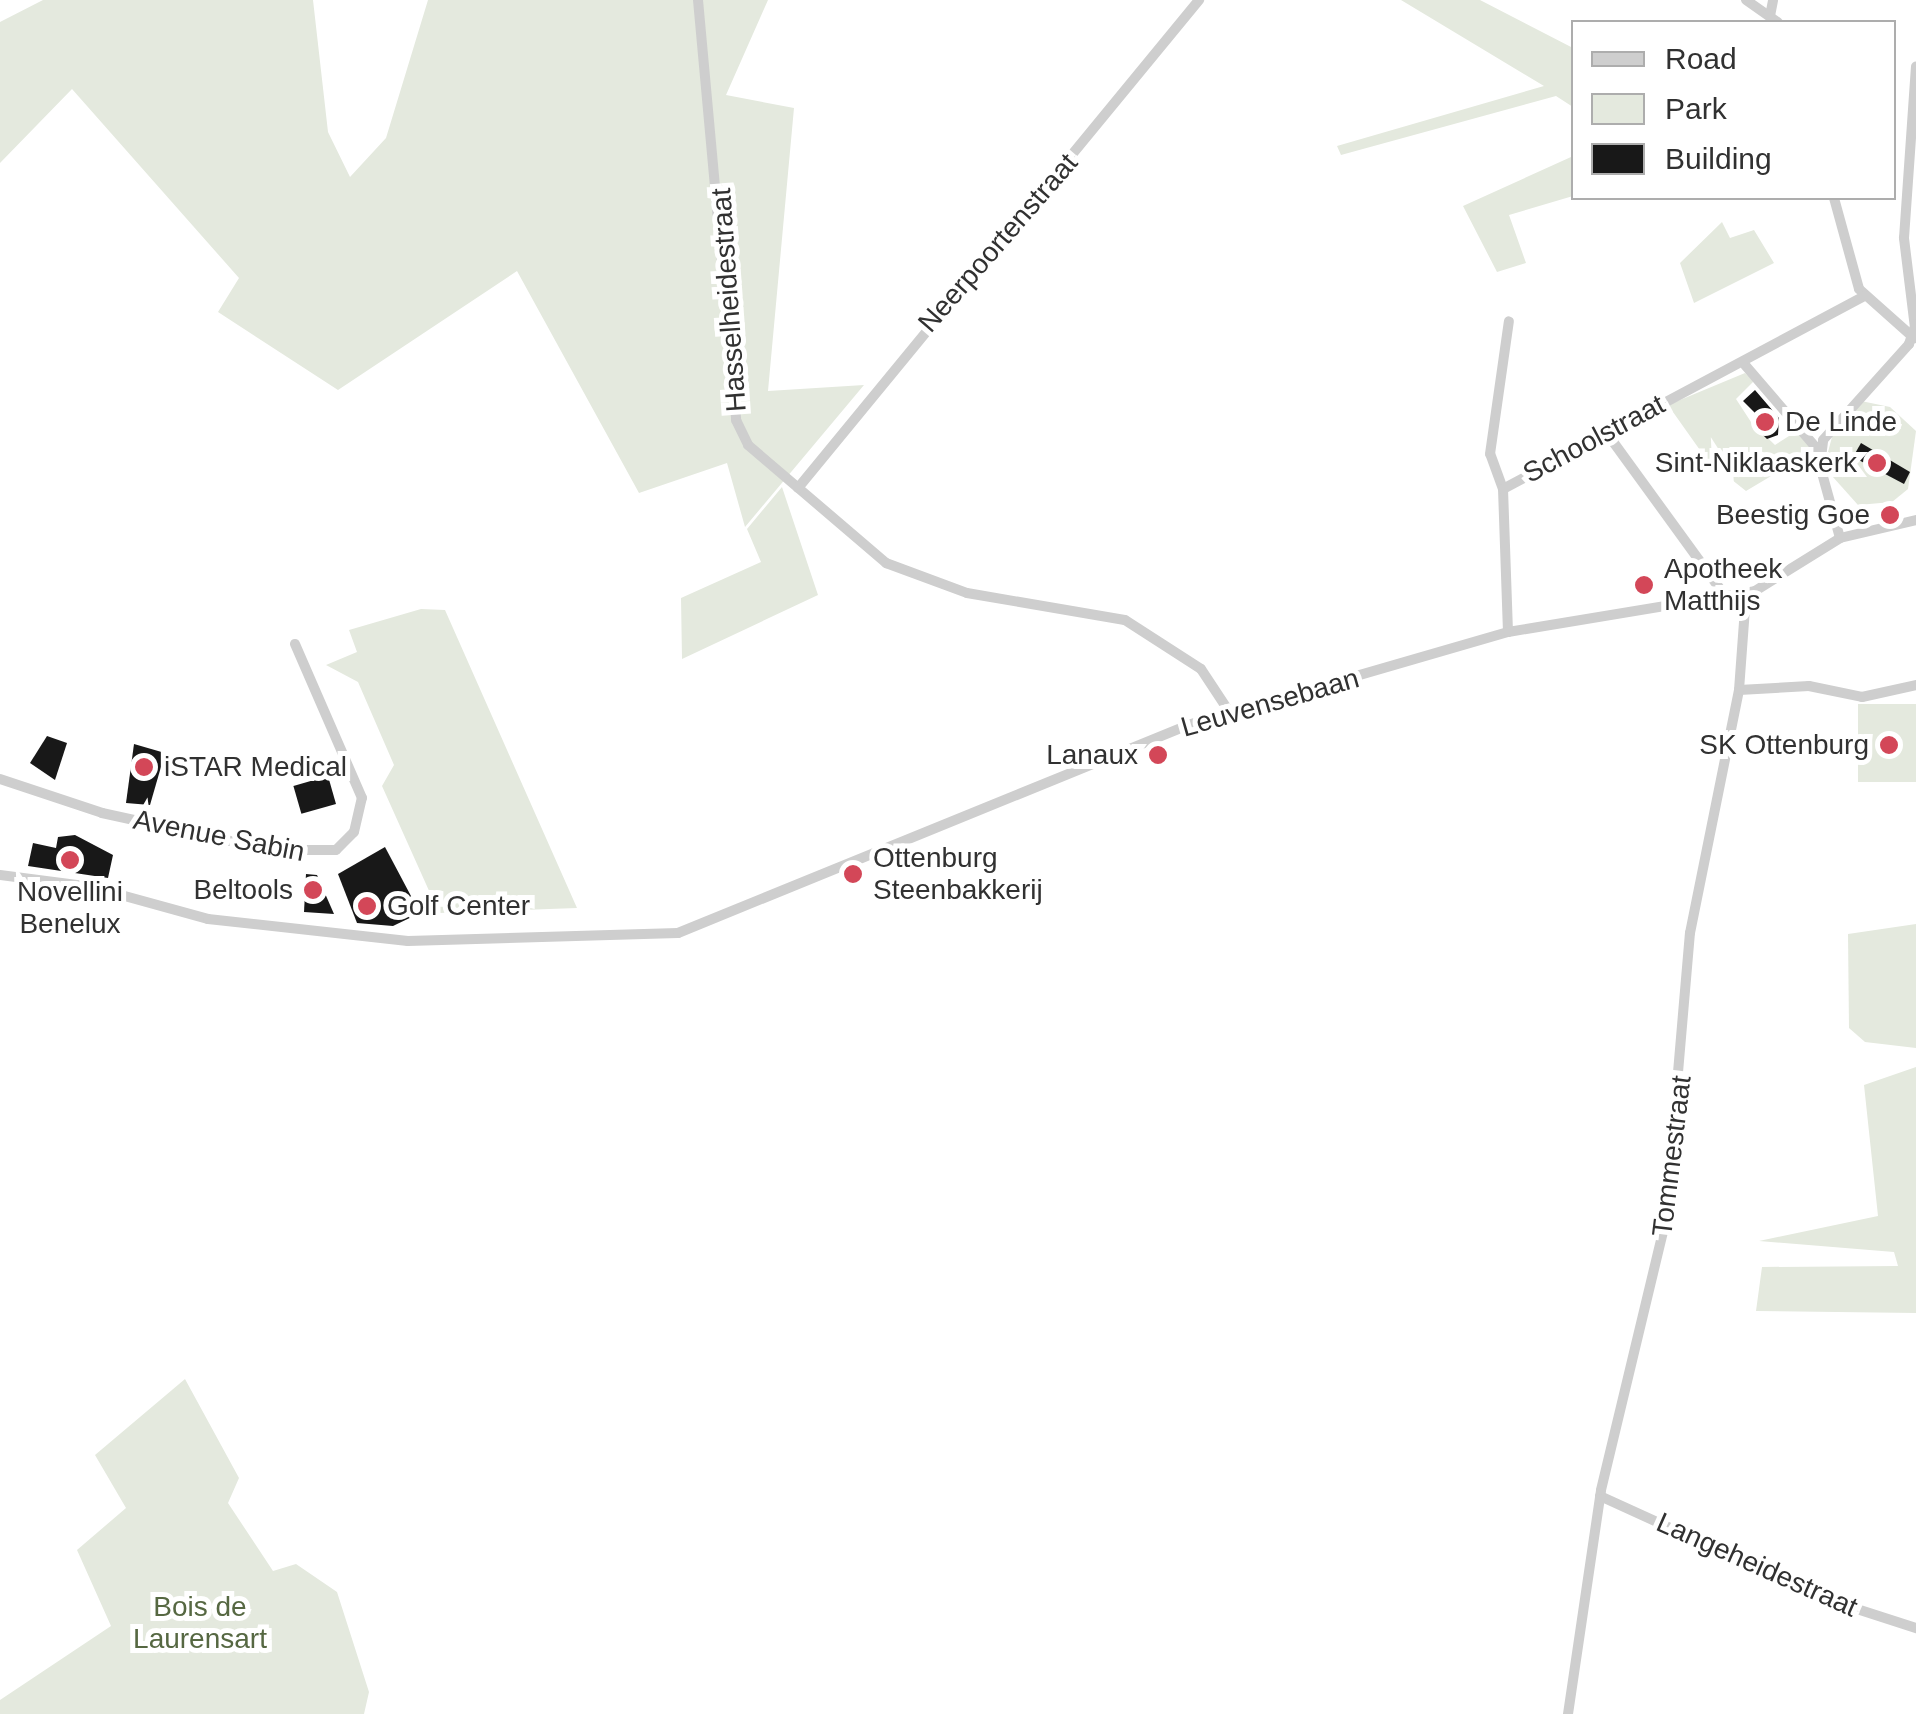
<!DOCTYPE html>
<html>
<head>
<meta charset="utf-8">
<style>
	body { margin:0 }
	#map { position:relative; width:1916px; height:1714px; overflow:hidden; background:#fff; font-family:Helvetica,sans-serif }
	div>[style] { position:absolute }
	.green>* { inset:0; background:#e4e9de; transform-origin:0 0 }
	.building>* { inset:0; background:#181818; transform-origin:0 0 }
	.minor>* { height:10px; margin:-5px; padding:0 5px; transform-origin:5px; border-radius:5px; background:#cecece }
	.dots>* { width:28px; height:28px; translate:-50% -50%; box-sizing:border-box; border:5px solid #fff; border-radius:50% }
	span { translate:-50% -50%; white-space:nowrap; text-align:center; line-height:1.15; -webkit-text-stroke:10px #fff; paint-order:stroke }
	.street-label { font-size:28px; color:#313131 }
	.poi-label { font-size:28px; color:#313131 }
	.left { translate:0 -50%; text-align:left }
	.right { translate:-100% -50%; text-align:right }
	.park-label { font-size:28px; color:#566842 }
	.legend { position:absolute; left:1571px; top:20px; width:325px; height:180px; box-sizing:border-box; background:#fff; border:2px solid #adadad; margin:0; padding:12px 18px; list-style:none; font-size:30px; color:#313131 }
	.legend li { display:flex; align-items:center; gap:20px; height:50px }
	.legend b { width:50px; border:2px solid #adadad }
</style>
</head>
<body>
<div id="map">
	<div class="green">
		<i style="clip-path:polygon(43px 0,313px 0,328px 132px,350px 177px,386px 138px,428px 0,768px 0,726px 95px,794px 108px,768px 391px,864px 385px,745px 527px,727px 463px,639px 493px,517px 271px,338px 390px,218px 312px,239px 278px,72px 89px,0 163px,0 22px)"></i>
		<i style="clip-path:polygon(1401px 0,1480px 0,1573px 48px,1573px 107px,1556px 96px,1341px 155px,1337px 146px,1544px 86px)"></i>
		<i style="clip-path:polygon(1573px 142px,1573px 196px,1509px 215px,1526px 263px,1497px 272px,1463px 206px,1571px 157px)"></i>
		<i style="clip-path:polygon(1722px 222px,1730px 238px,1754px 230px,1774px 263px,1694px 303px,1680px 263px)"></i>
		<i style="clip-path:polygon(1745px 373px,1754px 381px,1736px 399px,1751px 422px,1775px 445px,1800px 429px,1813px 451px,1746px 491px,1707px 460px,1668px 405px)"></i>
		<i style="clip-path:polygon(1861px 401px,1890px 407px,1916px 431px,1908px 489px,1892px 502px,1858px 505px,1824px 467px,1832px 437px)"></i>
		<i style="clip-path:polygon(782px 487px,818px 595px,682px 659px,681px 598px,761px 562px,747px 529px)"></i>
		<i style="clip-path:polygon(421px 609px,445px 610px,577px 908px,439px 913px,382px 786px,394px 765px,358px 682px,326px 665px,357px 652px,349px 630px)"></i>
		<i style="left:1916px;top:704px;width:78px;height:58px;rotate:90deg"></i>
		<i style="clip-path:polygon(1916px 924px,1916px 1048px,1865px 1042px,1849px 1028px,1848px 934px)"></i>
		<i style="clip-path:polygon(1916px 1067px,1916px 1313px,1756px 1311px,1762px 1267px,1898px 1266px,1894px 1252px,1759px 1241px,1878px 1216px,1864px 1085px)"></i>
		<i style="clip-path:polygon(185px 1379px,239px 1478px,228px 1503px,273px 1571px,296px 1564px,337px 1592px,369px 1692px,364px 1714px,0 1714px,0 1700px,111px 1626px,77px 1550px,126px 1508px,95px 1455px)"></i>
	</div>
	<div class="building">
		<i style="clip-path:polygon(1755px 390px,1779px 418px,1778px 435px,1767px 439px,1752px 424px,1759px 417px,1743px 401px)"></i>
		<i style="clip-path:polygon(1861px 443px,1910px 472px,1904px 484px,1853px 457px)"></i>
		<i style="clip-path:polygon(47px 736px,67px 743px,55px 780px,30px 763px)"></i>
		<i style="clip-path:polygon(134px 744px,165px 753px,150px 805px,126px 803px)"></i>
		<i style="left:328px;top:776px;width:29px;height:36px;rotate:74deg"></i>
		<i style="clip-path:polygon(75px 835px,113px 855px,108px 878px,28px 866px,33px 843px,56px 848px,58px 837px)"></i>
		<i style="clip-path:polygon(385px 847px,420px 913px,393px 926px,357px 923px,338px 874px)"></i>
		<i style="clip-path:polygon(306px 874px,317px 875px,334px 914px,304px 912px)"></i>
	</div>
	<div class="minor">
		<i style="left:698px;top:0;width:422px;rotate:84.8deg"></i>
		<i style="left:736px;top:420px;width:28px;rotate:64deg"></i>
		<i style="left:748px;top:445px;width:182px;rotate:40.5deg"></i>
		<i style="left:886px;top:563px;width:86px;rotate:20.3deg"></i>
		<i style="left:967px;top:593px;width:160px;rotate:9.7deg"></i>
		<i style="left:1125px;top:620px;width:90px;rotate:32.8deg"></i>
		<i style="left:1201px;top:669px;width:53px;rotate:56.6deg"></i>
		<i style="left:1746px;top:0;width:39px;rotate:35deg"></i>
		<i style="left:1770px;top:16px;width:16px;rotate:-79deg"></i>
		<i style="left:1834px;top:198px;width:94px;rotate:74.6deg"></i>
		<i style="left:1859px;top:289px;width:74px;rotate:41.7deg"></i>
		<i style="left:1915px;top:328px;width:91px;rotate:-97deg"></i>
		<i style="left:1904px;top:238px;width:172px;rotate:-86deg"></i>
		<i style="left:1745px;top:365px;width:113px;rotate:49.3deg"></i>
		<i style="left:1606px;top:432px;width:199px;rotate:54deg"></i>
		<i style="left:798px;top:488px;width:632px;rotate:-50.59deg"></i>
		<i style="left:1503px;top:489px;width:37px;rotate:-110deg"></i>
		<i style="left:1490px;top:454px;width:134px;rotate:-81.9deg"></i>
		<i style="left:1840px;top:538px;width:75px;rotate:-105.5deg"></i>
		<i style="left:1820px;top:466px;width:26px;rotate:-83deg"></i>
		<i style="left:1823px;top:440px;width:129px;rotate:-48.1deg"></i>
		<i style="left:1909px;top:344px;width:21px;rotate:-71deg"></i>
		<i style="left:1508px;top:632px;width:143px;rotate:-92deg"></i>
		<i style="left:1503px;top:489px;width:410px;rotate:-28.1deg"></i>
		<i style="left:1739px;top:690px;width:70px;rotate:-3.3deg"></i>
		<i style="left:1809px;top:686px;width:54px;rotate:11.7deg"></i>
		<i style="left:1862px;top:697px;width:55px;rotate:-12.5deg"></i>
		<i style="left:0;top:779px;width:108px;rotate:18.4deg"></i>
		<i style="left:102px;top:813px;width:173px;rotate:12.3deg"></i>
		<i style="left:271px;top:850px;width:65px"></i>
		<i style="left:336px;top:850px;width:25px;rotate:-45deg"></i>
		<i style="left:354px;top:832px;width:35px;rotate:-77deg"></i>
		<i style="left:362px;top:798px;width:168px;rotate:-113.5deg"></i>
		<i style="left:0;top:875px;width:93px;rotate:7.4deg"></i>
		<i style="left:92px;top:887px;width:120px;rotate:15.4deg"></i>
		<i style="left:208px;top:919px;width:201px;rotate:6.3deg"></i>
		<i style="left:408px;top:941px;width:270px;rotate:-1.7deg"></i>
		<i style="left:678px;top:933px;width:554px;rotate:-22.17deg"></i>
		<i style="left:1191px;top:724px;width:330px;rotate:-16.2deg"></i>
		<i style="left:1508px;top:632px;width:250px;rotate:-9.4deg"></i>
		<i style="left:1755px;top:591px;width:100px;rotate:-31.9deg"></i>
		<i style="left:1840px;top:538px;width:78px;rotate:-13.3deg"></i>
		<i style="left:1600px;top:1496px;width:248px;rotate:24.5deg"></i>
		<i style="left:1826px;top:1599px;width:95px;rotate:17.9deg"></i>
		<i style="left:1568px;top:1714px;width:226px;rotate:-81.6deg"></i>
		<i style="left:1601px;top:1490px;width:274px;rotate:-76.5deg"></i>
		<i style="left:1665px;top:1224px;width:292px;rotate:-85.1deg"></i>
		<i style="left:1690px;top:933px;width:248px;rotate:-78.6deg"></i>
		<i style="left:1739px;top:690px;width:96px;rotate:-85.8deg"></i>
	</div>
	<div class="dots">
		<i style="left:1765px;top:422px;background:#d34758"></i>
		<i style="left:1877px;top:463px;background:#d34758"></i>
		<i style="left:1890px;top:515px;background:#d34758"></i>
		<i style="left:1644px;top:585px;background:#d34758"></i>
		<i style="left:1889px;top:745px;background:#d34758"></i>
		<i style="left:1158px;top:755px;background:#d34758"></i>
		<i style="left:144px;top:767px;background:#d34758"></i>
		<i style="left:70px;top:860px;background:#d34758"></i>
		<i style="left:853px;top:874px;background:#d34758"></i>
		<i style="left:313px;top:890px;background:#d34758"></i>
		<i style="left:367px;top:906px;background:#d34758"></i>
	</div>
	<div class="street-label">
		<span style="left:998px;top:243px;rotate:-49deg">Neerpoortenstraat</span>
		<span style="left:729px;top:300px;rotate:-94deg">Hasselheidestraat</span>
		<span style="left:1594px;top:439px;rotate:-28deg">Schoolstraat</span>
		<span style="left:1270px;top:703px;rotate:-16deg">Leuvensebaan</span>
		<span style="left:219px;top:836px;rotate:11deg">Avenue Sabin</span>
		<span style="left:1672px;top:1156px;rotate:-83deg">Tommestraat</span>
		<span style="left:1757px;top:1565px;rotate:24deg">Langeheidestraat</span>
	</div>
	<div class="poi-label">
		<span class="left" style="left:1785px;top:422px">De Linde</span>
		<span class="right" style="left:1857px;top:463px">Sint-Niklaaskerk</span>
		<span class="right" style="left:1870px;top:515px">Beestig Goe</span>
		<span class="left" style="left:1664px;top:585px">Apotheek<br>Matthijs</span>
		<span class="right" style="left:1869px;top:745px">SK Ottenburg</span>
		<span class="right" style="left:1138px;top:755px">Lanaux</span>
		<span class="left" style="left:164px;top:767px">iSTAR Medical</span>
		<span class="left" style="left:873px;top:874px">Ottenburg<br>Steenbakkerij</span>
		<span class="right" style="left:293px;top:890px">Beltools</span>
		<span style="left:70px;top:908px">Novellini<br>Benelux</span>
		<span class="left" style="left:387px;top:906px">Golf Center</span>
	</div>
	<div class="park-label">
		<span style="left:200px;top:1623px">Bois de<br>Laurensart</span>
	</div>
	<ul class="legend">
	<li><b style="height:12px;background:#cecece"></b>Road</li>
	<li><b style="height:28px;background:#e4e9de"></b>Park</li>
	<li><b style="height:28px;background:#181818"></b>Building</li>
	</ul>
</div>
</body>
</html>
